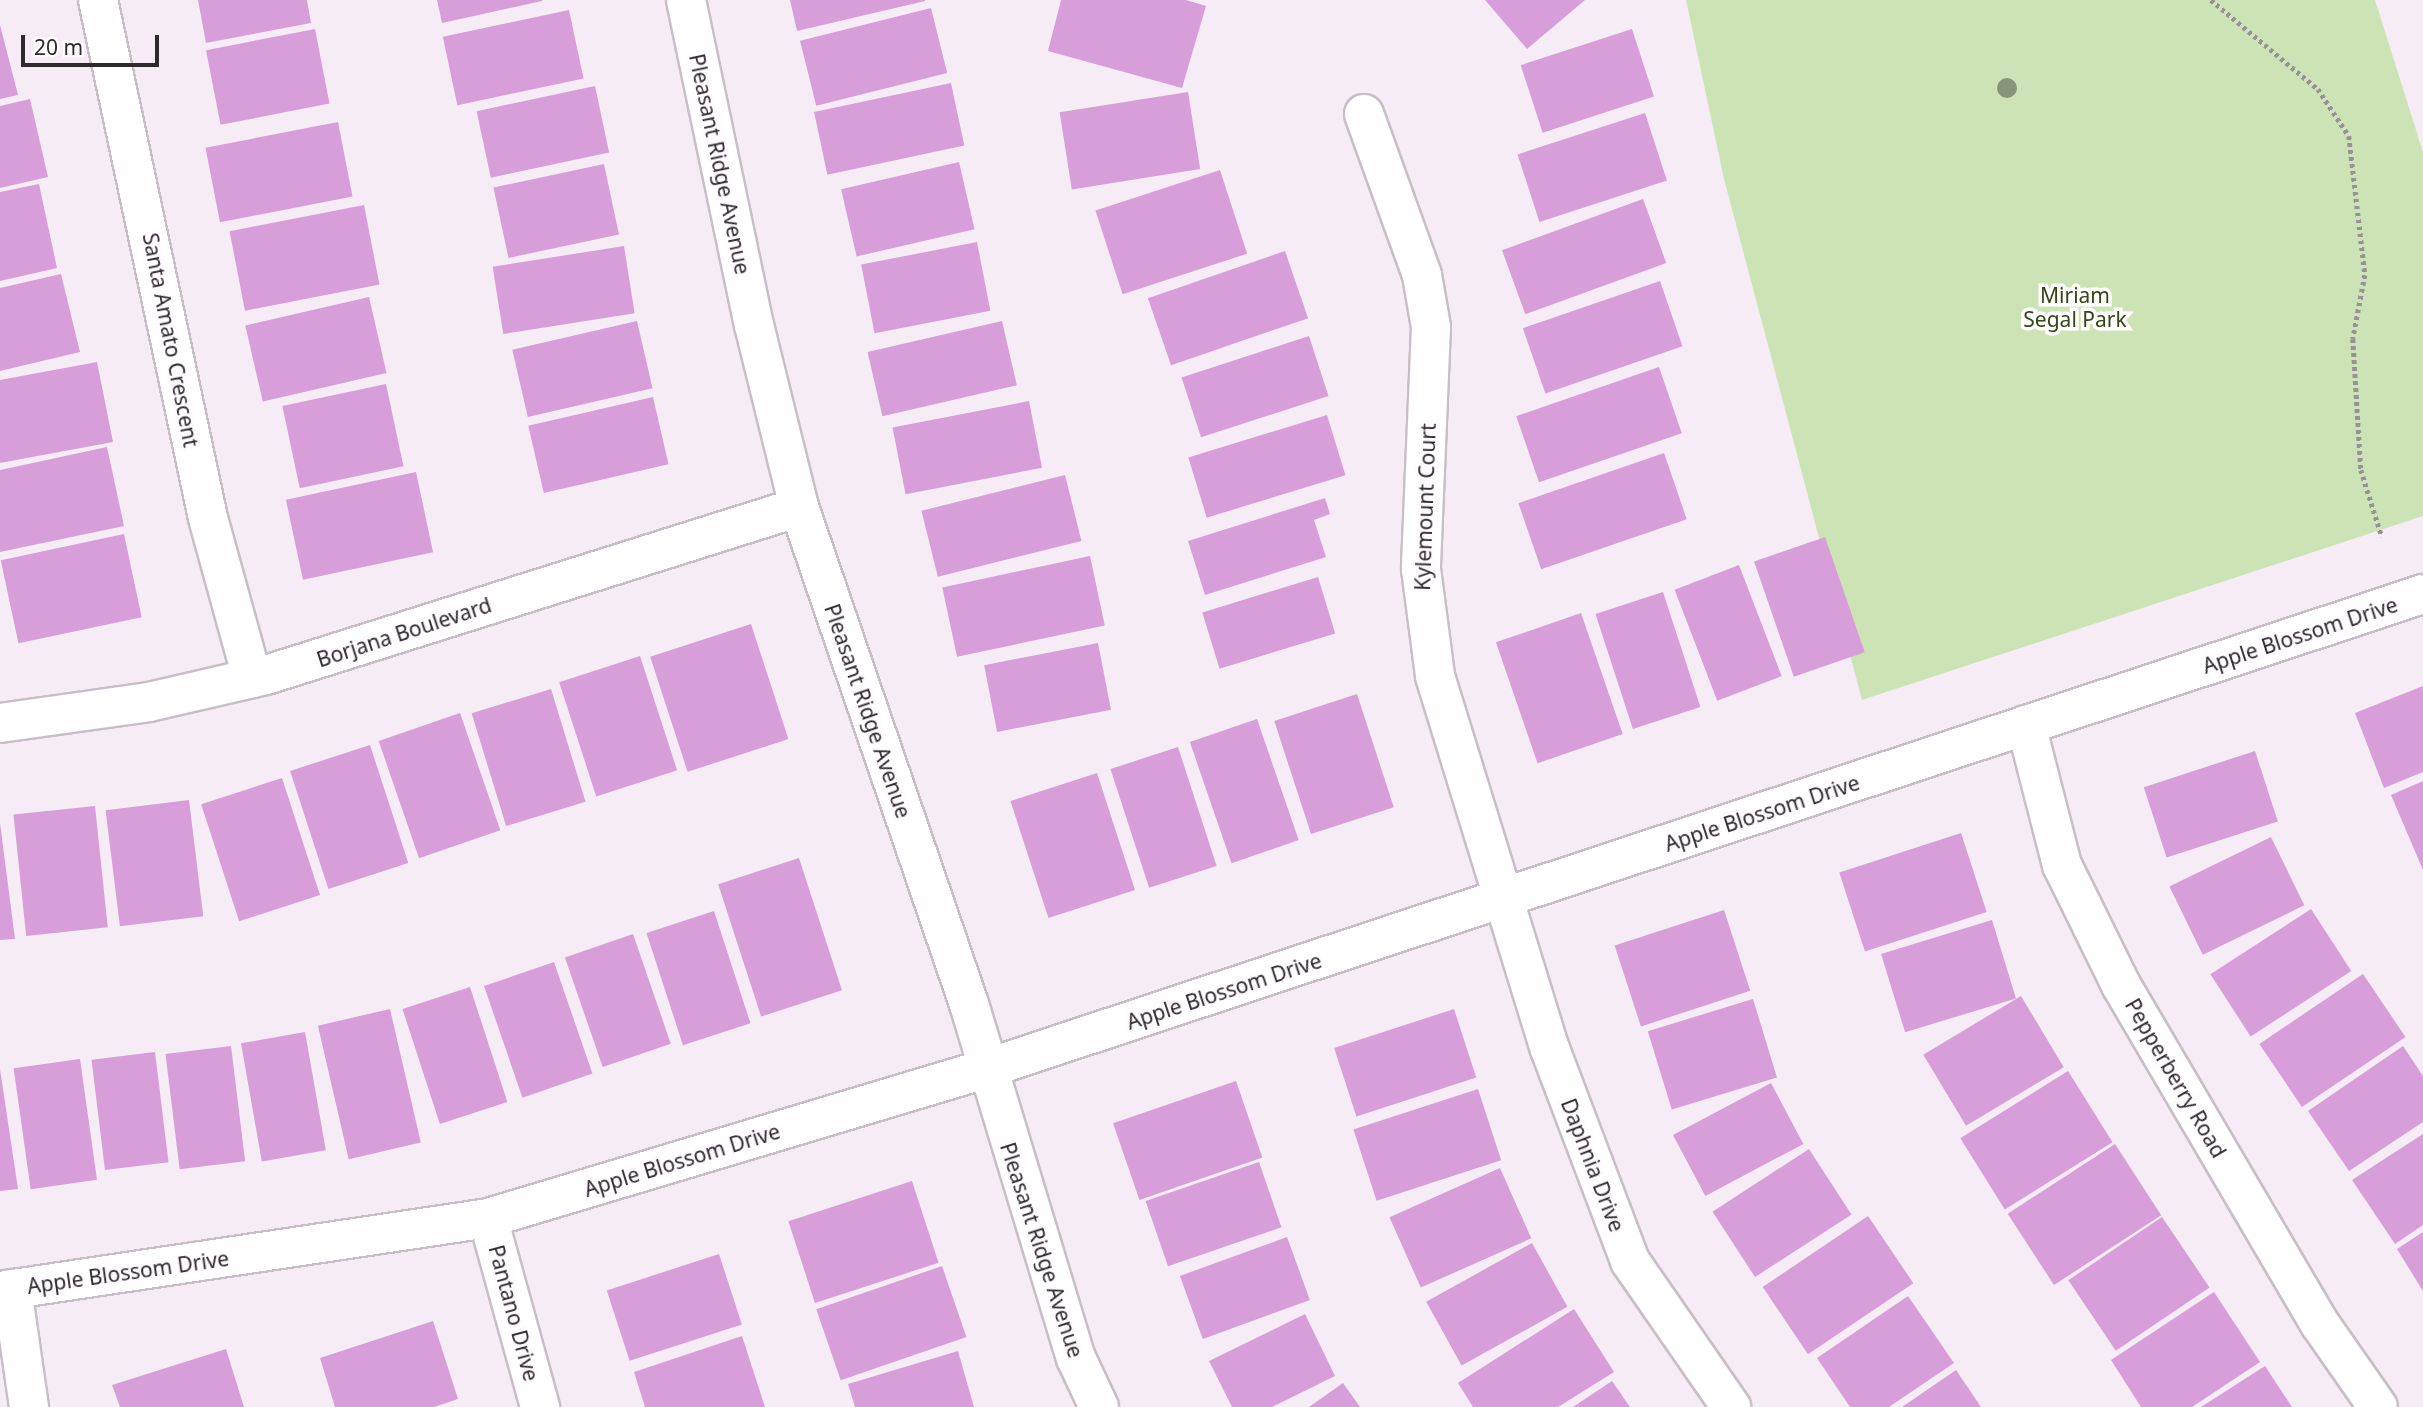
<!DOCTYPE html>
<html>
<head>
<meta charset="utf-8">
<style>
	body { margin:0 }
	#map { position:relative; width:2423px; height:1407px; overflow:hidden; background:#f6ecf5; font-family:"Noto Sans",sans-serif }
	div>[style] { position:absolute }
	.green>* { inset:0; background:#cce4b5 }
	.building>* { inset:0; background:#d79eda; transform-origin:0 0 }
	.path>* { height:4.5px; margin-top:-2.25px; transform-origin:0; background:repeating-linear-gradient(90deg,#999198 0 3.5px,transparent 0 7px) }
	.roads { filter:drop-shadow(2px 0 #c8bec7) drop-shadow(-2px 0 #c8bec7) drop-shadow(0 2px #c8bec7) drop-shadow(0 -2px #c8bec7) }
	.minor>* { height:38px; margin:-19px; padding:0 19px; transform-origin:19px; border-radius:19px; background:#fff }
	.tertiary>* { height:38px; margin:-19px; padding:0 19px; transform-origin:19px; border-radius:19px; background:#fff }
	.trees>* { width:20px; height:20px; margin:-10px; border-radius:50%; background:#8a9279 }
	span { translate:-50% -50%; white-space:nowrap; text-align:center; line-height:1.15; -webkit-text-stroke:7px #fefcfe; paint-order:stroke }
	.street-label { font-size:21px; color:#2d292d }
	.park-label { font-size:21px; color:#324814 }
	.scale { position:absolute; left:21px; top:35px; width:138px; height:32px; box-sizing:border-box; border:4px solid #2d292d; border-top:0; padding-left:9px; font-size:21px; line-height:24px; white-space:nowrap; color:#2d292d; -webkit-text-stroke:5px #fefcfe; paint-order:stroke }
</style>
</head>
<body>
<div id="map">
	<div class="green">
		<i style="clip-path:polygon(1686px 0,2375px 0,2423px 152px,2423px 516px,1862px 700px,1724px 179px)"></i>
	</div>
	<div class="building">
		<i style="clip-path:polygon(198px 0,307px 0,311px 23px,206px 43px)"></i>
		<i style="clip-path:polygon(437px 0,542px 0,542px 1px,442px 23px)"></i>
		<i style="clip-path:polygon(790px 0,925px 0,925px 1px,797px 31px)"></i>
		<i style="clip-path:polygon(1061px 0,1186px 0,1206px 6px,1182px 88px,1048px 51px)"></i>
		<i style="clip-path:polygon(1485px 0,1585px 0,1527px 49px)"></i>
		<i style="left:931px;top:8px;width:67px;height:135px;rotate:76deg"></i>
		<i style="left:569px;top:10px;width:70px;height:129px;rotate:78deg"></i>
		<i style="clip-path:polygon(0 25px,18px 95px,0 99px)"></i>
		<i style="left:315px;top:29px;width:76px;height:111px;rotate:79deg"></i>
		<i style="left:1632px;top:29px;width:71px;height:117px;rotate:72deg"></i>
		<i style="left:951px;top:83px;width:64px;height:140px;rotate:78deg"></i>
		<i style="left:595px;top:86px;width:68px;height:121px;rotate:78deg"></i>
		<i style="left:1188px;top:92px;width:78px;height:130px;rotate:81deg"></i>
		<i style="clip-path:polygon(30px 99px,48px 177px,0 188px,0 106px)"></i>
		<i style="left:1645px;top:113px;width:71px;height:134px;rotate:72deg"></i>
		<i style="left:338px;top:122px;width:76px;height:135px;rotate:79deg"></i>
		<i style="left:959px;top:162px;width:69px;height:121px;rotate:77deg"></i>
		<i style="left:604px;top:164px;width:72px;height:113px;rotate:78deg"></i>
		<i style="left:1220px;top:170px;width:88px;height:131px;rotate:72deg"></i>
		<i style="clip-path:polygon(39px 184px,57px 268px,0 281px,0 192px)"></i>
		<i style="left:1643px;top:199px;width:68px;height:150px;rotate:70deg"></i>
		<i style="left:364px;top:205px;width:81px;height:137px;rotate:79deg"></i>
		<i style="left:977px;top:242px;width:70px;height:118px;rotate:79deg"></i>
		<i style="left:624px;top:246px;width:68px;height:133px;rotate:81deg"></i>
		<i style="left:1285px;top:251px;width:71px;height:145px;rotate:71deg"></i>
		<i style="clip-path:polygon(61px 274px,80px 352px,0 371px,0 288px)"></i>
		<i style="left:1660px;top:281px;width:69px;height:145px;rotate:71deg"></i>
		<i style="left:369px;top:297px;width:78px;height:127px;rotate:77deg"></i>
		<i style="left:637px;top:321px;width:69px;height:128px;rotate:77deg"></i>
		<i style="left:1002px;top:321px;width:66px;height:138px;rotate:77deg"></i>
		<i style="left:1309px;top:336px;width:63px;height:134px;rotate:72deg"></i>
		<i style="clip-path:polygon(97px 362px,113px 442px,0 463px,0 380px)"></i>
		<i style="left:1659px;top:367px;width:70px;height:151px;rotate:71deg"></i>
		<i style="left:386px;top:384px;width:84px;height:106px;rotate:78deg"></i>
		<i style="left:653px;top:397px;width:69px;height:128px;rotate:77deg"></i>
		<i style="left:1029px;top:401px;width:68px;height:139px;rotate:79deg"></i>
		<i style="left:1327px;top:415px;width:63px;height:145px;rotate:73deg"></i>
		<i style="clip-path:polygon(107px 447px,124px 526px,0 552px,0 470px)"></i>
		<i style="left:1664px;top:453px;width:70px;height:154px;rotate:71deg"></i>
		<i style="left:416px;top:472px;width:82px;height:133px;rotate:78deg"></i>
		<i style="left:1065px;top:475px;width:68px;height:148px;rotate:76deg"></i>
		<i style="clip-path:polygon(1325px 498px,1330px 514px,1314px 520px,1326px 557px,1205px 595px,1188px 541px)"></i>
		<i style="left:124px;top:534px;width:85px;height:126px;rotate:78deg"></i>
		<i style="left:1825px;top:537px;width:122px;height:75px;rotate:71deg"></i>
		<i style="left:1090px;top:556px;width:71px;height:151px;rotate:78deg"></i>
		<i style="left:1739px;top:565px;width:119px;height:69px;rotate:69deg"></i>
		<i style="left:1318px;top:577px;width:59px;height:121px;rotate:73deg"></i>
		<i style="left:1663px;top:592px;width:121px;height:71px;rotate:72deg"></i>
		<i style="left:1581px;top:613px;width:128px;height:90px;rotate:71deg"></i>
		<i style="left:751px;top:624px;width:121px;height:106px;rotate:72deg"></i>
		<i style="left:1098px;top:643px;width:68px;height:116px;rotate:79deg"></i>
		<i style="left:640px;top:656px;width:120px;height:85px;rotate:72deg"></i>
		<i style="clip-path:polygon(2423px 686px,2423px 772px,2384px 788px,2355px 713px)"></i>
		<i style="left:551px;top:689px;width:118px;height:83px;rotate:73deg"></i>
		<i style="left:1357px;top:694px;width:119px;height:87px;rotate:72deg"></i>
		<i style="left:460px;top:713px;width:124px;height:86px;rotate:71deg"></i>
		<i style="left:1257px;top:719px;width:128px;height:71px;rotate:71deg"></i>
		<i style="left:370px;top:745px;width:124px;height:84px;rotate:72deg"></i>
		<i style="left:1178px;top:747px;width:125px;height:71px;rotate:72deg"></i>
		<i style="left:2255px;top:751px;width:74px;height:117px;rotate:72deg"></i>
		<i style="left:1097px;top:773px;width:123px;height:91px;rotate:72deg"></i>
		<i style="left:282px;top:778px;width:123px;height:85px;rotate:72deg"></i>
		<i style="clip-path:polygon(2423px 781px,2423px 870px,2391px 795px)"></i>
		<i style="left:189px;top:800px;width:117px;height:84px;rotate:83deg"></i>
		<i style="left:95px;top:806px;width:122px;height:82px;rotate:84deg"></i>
		<i style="clip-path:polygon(0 823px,15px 939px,0 940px)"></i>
		<i style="left:1961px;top:833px;width:83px;height:128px;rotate:72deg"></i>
		<i style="left:2271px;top:837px;width:76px;height:113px;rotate:64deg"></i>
		<i style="left:799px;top:858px;width:139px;height:85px;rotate:72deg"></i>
		<i style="left:2311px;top:909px;width:74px;height:120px;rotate:57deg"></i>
		<i style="left:1724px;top:910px;width:85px;height:115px;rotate:72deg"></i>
		<i style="left:714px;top:911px;width:118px;height:71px;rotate:72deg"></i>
		<i style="left:1992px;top:920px;width:82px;height:116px;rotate:73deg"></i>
		<i style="left:633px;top:934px;width:116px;height:72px;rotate:71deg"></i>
		<i style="left:554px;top:962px;width:118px;height:74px;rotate:71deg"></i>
		<i style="left:2363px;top:974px;width:76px;height:125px;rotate:56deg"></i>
		<i style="left:470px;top:987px;width:121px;height:71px;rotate:72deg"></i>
		<i style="left:2021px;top:996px;width:83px;height:114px;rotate:59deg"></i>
		<i style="left:1753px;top:999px;width:82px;height:110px;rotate:73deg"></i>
		<i style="left:390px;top:1009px;width:137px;height:74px;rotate:77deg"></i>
		<i style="left:1454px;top:1009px;width:72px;height:126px;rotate:72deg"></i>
		<i style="left:305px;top:1032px;width:120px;height:65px;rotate:80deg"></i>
		<i style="left:231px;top:1046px;width:116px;height:66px;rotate:83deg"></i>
		<i style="clip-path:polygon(2403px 1046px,2423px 1076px,2423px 1122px,2349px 1171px,2308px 1111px)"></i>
		<i style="left:155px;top:1052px;width:111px;height:64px;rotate:83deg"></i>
		<i style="left:80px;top:1059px;width:122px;height:67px;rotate:82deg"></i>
		<i style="clip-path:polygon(0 1069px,18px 1189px,0 1191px)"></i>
		<i style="left:2068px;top:1071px;width:84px;height:127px;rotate:58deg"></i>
		<i style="left:1236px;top:1081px;width:81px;height:130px;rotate:71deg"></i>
		<i style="left:1771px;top:1083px;width:69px;height:111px;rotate:62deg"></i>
		<i style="left:1478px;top:1089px;width:75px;height:131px;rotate:72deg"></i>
		<i style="clip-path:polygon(2423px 1134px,2423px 1225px,2395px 1244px,2352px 1180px)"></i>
		<i style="left:2115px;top:1144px;width:85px;height:128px;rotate:57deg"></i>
		<i style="left:1809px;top:1149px;width:78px;height:115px;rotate:57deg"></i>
		<i style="left:1259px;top:1162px;width:69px;height:120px;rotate:71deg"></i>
		<i style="left:1500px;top:1168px;width:77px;height:121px;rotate:66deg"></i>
		<i style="left:912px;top:1181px;width:86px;height:130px;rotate:72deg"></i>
		<i style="left:1868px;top:1216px;width:81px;height:127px;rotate:56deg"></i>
		<i style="left:2162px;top:1217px;width:85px;height:113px;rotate:56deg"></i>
		<i style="clip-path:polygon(2423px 1232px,2423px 1291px,2397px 1249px)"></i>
		<i style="left:1287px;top:1237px;width:67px;height:114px;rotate:70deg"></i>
		<i style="left:1532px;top:1243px;width:73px;height:121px;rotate:61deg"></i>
		<i style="left:719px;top:1254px;width:74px;height:118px;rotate:72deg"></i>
		<i style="left:942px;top:1266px;width:75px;height:133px;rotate:71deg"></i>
		<i style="clip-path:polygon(2214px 1292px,2260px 1362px,2192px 1407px,2141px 1407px,2111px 1360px)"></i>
		<i style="clip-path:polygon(1908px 1296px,1954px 1363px,1889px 1407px,1850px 1407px,1817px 1358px)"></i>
		<i style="clip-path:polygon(1574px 1309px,1614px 1372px,1558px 1407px,1473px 1407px,1458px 1383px)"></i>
		<i style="clip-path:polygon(1305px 1314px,1335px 1376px,1272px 1407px,1232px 1407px,1209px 1361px)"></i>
		<i style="clip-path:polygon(433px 1321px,458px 1399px,434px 1407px,335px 1407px,320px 1358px)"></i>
		<i style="clip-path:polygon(742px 1336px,765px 1407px,645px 1407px,634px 1372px)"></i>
		<i style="clip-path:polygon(226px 1349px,244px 1407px,120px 1407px,112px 1385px)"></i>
		<i style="clip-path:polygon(958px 1351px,974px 1407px,855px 1407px,848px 1384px)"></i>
		<i style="clip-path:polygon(2265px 1366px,2292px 1407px,2201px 1407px)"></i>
		<i style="clip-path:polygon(1956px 1370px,1981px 1407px,1902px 1407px)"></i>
		<i style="clip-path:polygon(1612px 1381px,1630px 1407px,1573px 1407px)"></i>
		<i style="clip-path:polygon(1343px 1383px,1360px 1407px,1309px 1407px)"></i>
	</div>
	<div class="path">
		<i style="left:2211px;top:0;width:139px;rotate:39.8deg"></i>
		<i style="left:2318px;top:89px;width:56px;rotate:56.6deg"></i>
		<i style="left:2349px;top:136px;width:140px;rotate:83.4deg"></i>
		<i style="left:2365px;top:275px;width:65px;rotate:100.6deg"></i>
		<i style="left:2353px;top:339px;width:131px;rotate:86.5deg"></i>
		<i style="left:2361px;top:470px;width:70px;rotate:72.6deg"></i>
	</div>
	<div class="roads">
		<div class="minor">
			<i style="left:98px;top:0;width:530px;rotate:78.01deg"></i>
			<i style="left:208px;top:518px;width:166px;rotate:74.6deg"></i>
			<i style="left:1364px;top:114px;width:171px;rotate:70.2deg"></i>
			<i style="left:1422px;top:275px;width:53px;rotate:80.2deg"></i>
			<i style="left:1431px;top:327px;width:242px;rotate:92.4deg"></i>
			<i style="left:1421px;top:569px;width:108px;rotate:82.5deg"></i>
			<i style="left:1435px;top:676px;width:390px;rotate:72.9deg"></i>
			<i style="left:1550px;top:1049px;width:227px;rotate:69.3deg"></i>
			<i style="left:1630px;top:1261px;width:178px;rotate:55.3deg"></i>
			<i style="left:0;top:723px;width:150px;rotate:-8deg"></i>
			<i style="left:149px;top:702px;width:120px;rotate:-13deg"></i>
			<i style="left:266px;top:675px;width:559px;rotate:-17.49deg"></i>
			<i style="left:2026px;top:725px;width:145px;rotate:75.6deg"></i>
			<i style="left:2062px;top:865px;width:134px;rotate:63.8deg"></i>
			<i style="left:2121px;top:985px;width:393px;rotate:59.6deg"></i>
			<i style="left:2320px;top:1324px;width:101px;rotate:55.1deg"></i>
			<i style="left:488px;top:1218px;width:196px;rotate:74.6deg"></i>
			<i style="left:12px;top:1289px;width:119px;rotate:81.8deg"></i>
			<i style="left:0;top:1291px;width:493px;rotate:-8.5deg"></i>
			<i style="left:488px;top:1218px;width:519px;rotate:-16.69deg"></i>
			<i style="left:985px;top:1069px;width:1514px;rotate:-18.28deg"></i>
		</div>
		<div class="tertiary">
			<i style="left:686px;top:0;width:332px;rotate:78.2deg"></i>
			<i style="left:754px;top:325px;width:187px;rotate:76.1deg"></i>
			<i style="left:799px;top:507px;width:525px;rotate:71.12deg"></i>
			<i style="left:969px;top:1004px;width:370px;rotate:73.2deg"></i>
			<i style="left:1076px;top:1358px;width:54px;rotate:64.9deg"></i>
		</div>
	</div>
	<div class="trees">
		<i style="left:2007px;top:88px"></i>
	</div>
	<div class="street-label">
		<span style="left:720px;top:164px;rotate:78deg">Pleasant Ridge Avenue</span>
		<span style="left:171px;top:340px;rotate:79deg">Santa Amato Crescent</span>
		<span style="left:1425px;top:507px;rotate:-88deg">Kylemount Court</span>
		<span style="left:404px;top:632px;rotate:-18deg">Borjana Boulevard</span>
		<span style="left:2300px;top:635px;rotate:-18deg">Apple Blossom Drive</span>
		<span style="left:868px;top:711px;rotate:71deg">Pleasant Ridge Avenue</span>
		<span style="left:1762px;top:813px;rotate:-18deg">Apple Blossom Drive</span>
		<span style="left:1224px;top:991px;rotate:-18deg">Apple Blossom Drive</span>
		<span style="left:2176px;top:1078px;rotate:60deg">Pepperberry Road</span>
		<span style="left:682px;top:1160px;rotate:-17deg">Apple Blossom Drive</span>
		<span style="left:1593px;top:1165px;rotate:69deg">Daphnia Drive</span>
		<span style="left:1042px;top:1250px;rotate:72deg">Pleasant Ridge Avenue</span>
		<span style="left:128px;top:1272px;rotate:-8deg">Apple Blossom Drive</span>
		<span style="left:514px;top:1313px;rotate:75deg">Pantano Drive</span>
	</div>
	<div class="park-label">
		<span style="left:2075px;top:307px">Miriam<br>Segal Park</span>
	</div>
	<div class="scale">20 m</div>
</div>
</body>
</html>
